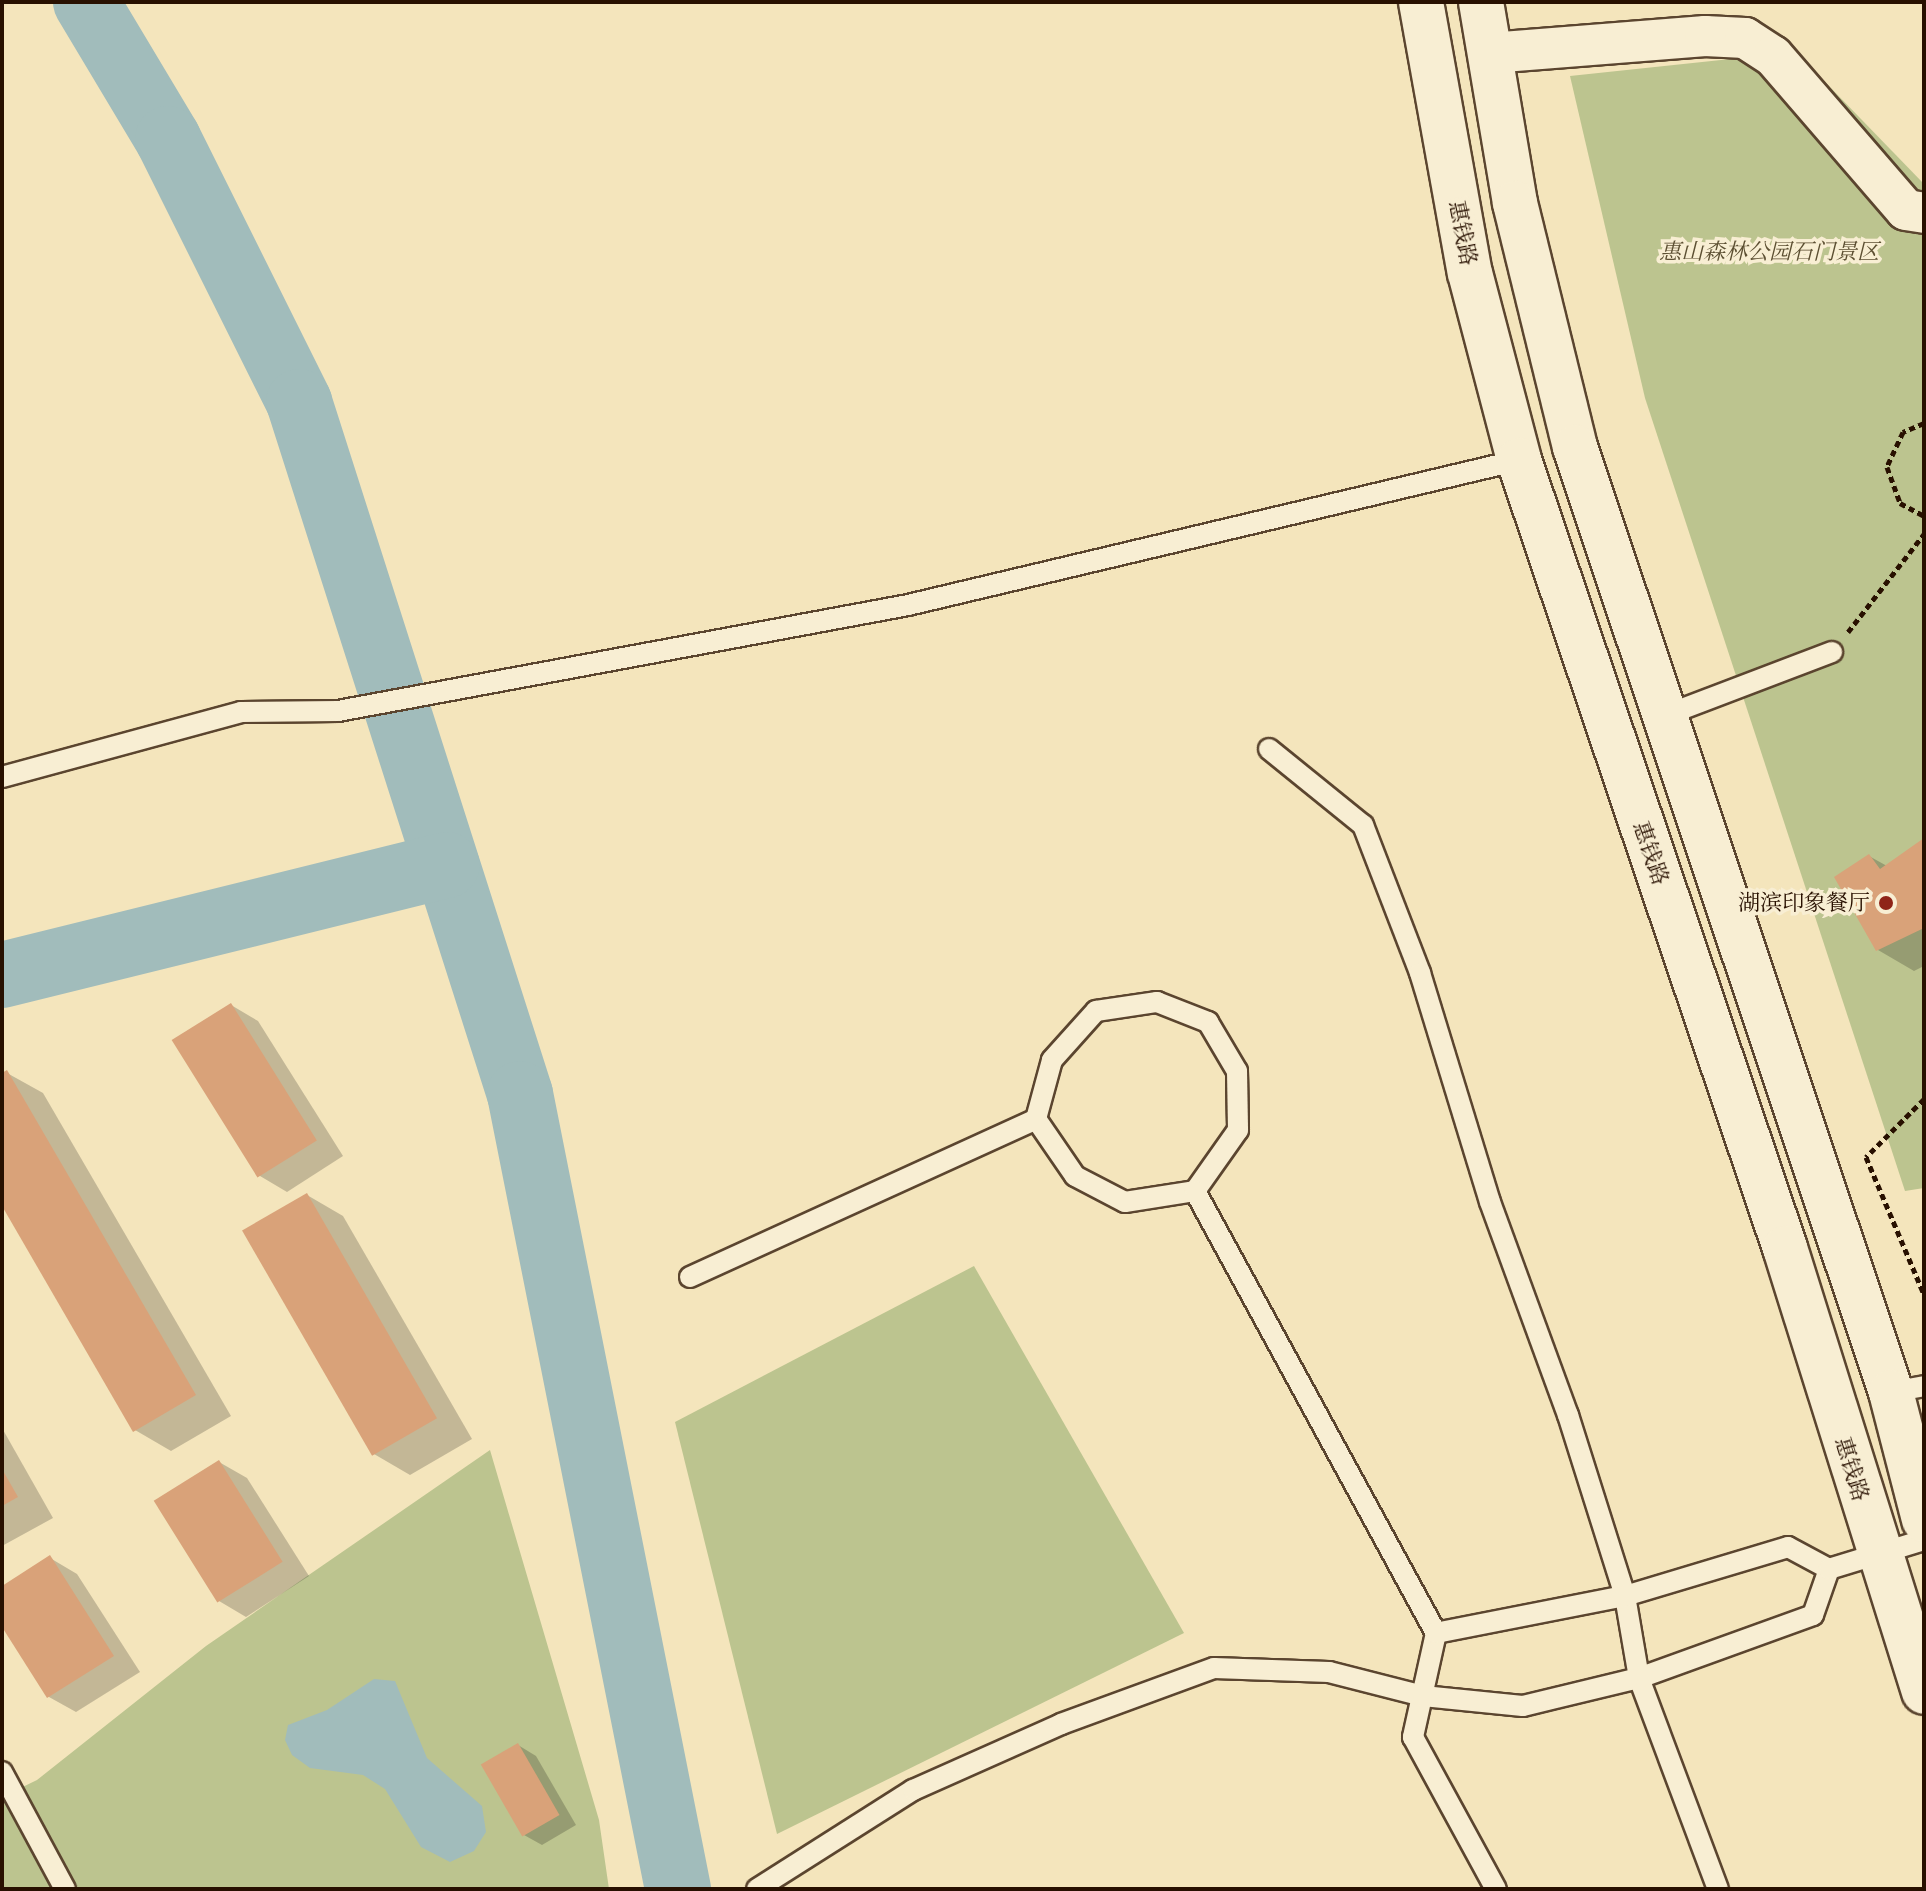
<!DOCTYPE html>
<html>
<head>
<meta charset="utf-8">
<style>
	body { margin:0 }
	#map { position:relative; width:1926px; height:1891px; overflow:hidden; background:#f4e5bc; font-family:"Libre Caslon Text","Noto Serif SC",serif }
	div>[style] { position:absolute }
	.green>* { inset:0; background:#bcc48f }
	.water>* { inset:0; background:#a1bcbb }
	.shadow>* { inset:0; background:#0003 }
	.river>* { height:66px; margin:-33px; padding:0 33px; transform-origin:33px; border-radius:33px; background:#a1bcbb }
	.building>* { inset:0; background:#d9a279; transform-origin:0 0 }
	.path>* { height:5px; margin-top:-2.5px; transform-origin:0; background:repeating-linear-gradient(90deg,#281000 0 6px,transparent 0 10px) }
	.roads { filter:drop-shadow(2px 0 #5b452f) drop-shadow(-2px 0 #5b452f) drop-shadow(0 2px #5b452f) drop-shadow(0 -2px #5b452f) }
	.service>* { height:20px; margin:-10px; padding:0 10px; transform-origin:10px; border-radius:10px; background:#f8eed3 }
	.minor>* { height:40px; margin:-20px; padding:0 20px; transform-origin:20px; border-radius:20px; background:#f8eed3 }
	.secondary>* { height:44px; margin:-22px; padding:0 22px; transform-origin:22px; border-radius:22px; background:#f8eed3 }
	.dots>* { width:22px; height:22px; translate:-50% -50%; box-sizing:border-box; border:4px solid #f8eed3; border-radius:50% }
	span { translate:-50% -50%; white-space:nowrap; text-align:center; line-height:1.15; -webkit-text-stroke:7px #f8eed3; paint-order:stroke }
	.street-label { font-size:22px; color:#281000 }
	.park-label { font-size:22px; color:#5c4f32; font-style:italic }
	.poi-label { font-size:22px; color:#281000 }
	.right { translate:-100% -50%; text-align:right }
	.frame { position:absolute; inset:0; border:4px solid #281000; pointer-events:none }
</style>
</head>
<body>
<div id="map">
	<div class="green">
		<i style="clip-path:polygon(1796px 52px,1924px 184px,1924px 1188px,1905px 1191px,1645px 398px,1570px 76px)"></i>
		<i style="clip-path:polygon(974px 1266px,1184px 1633px,777px 1834px,675px 1422px)"></i>
		<i style="clip-path:polygon(490px 1450px,599px 1820px,609px 1889px,2px 1889px,2px 1797px,37px 1780px,206px 1646px)"></i>
	</div>
	<div class="water">
		<i style="clip-path:polygon(374px 1679px,395px 1681px,427px 1758px,482px 1806px,486px 1832px,474px 1851px,450px 1862px,421px 1847px,385px 1789px,363px 1775px,310px 1768px,292px 1755px,285px 1740px,288px 1725px,327px 1710px)"></i>
	</div>
	<div class="shadow">
		<i style="clip-path:polygon(1924px 840px,1924px 966px,1914px 971px,1878px 950px,1869px 856px,1887px 866px)"></i>
		<i style="clip-path:polygon(231px 1005px,258px 1021px,343px 1156px,287px 1192px,260px 1176px)"></i>
		<i style="clip-path:polygon(7px 1073px,43px 1093px,231px 1416px,171px 1451px,135px 1430px,2px 1202px,2px 1075px)"></i>
		<i style="clip-path:polygon(307px 1195px,343px 1216px,472px 1439px,410px 1475px,374px 1454px)"></i>
		<i style="clip-path:polygon(2px 1428px,53px 1518px,2px 1546px)"></i>
		<i style="clip-path:polygon(219px 1462px,247px 1478px,309px 1576px,246px 1617px,219px 1601px)"></i>
		<i style="clip-path:polygon(50px 1558px,77px 1574px,140px 1672px,76px 1712px,49px 1697px,2px 1623px,2px 1588px)"></i>
		<i style="clip-path:polygon(518px 1745px,536px 1756px,576px 1825px,542px 1845px,524px 1835px)"></i>
	</div>
	<div class="river">
		<i style="left:86px;top:2px;width:160px;rotate:59.1deg"></i>
		<i style="left:168px;top:139px;width:294px;rotate:63.5deg"></i>
		<i style="left:299px;top:402px;width:726px;rotate:72.29deg"></i>
		<i style="left:520px;top:1094px;width:811px;rotate:78.76deg"></i>
		<i style="left:2px;top:975px;width:458px;rotate:-13.9deg"></i>
	</div>
	<div class="building">
		<i style="clip-path:polygon(1924px 838px,1924px 928px,1876px 951px,1834px 877px,1869px 854px,1880px 869px)"></i>
		<i style="left:231px;top:1003px;width:162px;height:70px;rotate:58deg"></i>
		<i style="clip-path:polygon(7px 1070px,196px 1395px,133px 1432px,2px 1206px,2px 1073px)"></i>
		<i style="left:307px;top:1193px;width:260px;height:75px;rotate:60deg"></i>
		<i style="left:219px;top:1460px;width:120px;height:77px;rotate:58deg"></i>
		<i style="clip-path:polygon(2px 1469px,18px 1497px,2px 1506px)"></i>
		<i style="clip-path:polygon(50px 1555px,114px 1656px,47px 1698px,2px 1627px,2px 1586px)"></i>
		<i style="left:518px;top:1743px;width:83px;height:43px;rotate:60deg"></i>
	</div>
	<div class="path">
		<i style="left:1924px;top:423px;width:23px;rotate:157deg"></i>
		<i style="left:1903px;top:432px;width:38px;rotate:115deg"></i>
		<i style="left:1887px;top:467px;width:38px;rotate:70deg"></i>
		<i style="left:1900px;top:503px;width:27px;rotate:28deg"></i>
		<i style="left:1848px;top:632px;width:124px;rotate:-52.2deg"></i>
		<i style="left:1924px;top:1099px;width:82px;rotate:135deg"></i>
		<i style="left:1866px;top:1157px;width:149px;rotate:67.1deg"></i>
	</div>
	<div class="roads">
		<div class="service">
			<i style="left:1661px;top:717px;width:183px;rotate:-20.8deg"></i>
			<i style="left:1269px;top:749px;width:121px;rotate:39deg"></i>
			<i style="left:1363px;top:825px;width:159px;rotate:68.9deg"></i>
			<i style="left:1420px;top:973px;width:239px;rotate:73deg"></i>
			<i style="left:1490px;top:1202px;width:227px;rotate:69.9deg"></i>
			<i style="left:1568px;top:1415px;width:190px;rotate:72.5deg"></i>
			<i style="left:1625px;top:1596px;width:83px;rotate:80.3deg"></i>
			<i style="left:1639px;top:1678px;width:225px;rotate:69.5deg"></i>
			<i style="left:2px;top:777px;width:248px;rotate:-15.2deg"></i>
			<i style="left:241px;top:712px;width:97px;rotate:-0.6deg"></i>
			<i style="left:338px;top:711px;width:580px;rotate:-10.53deg"></i>
			<i style="left:908px;top:605px;width:628px;rotate:-13.35deg"></i>
			<i style="left:1036px;top:1119px;width:69px;rotate:55.6deg"></i>
			<i style="left:1075px;top:1176px;width:56px;rotate:27.5deg"></i>
			<i style="left:1125px;top:1202px;width:71px;rotate:-8.9deg"></i>
			<i style="left:690px;top:1277px;width:380px;rotate:-24.5deg"></i>
			<i style="left:1036px;top:1119px;width:61px;rotate:-74.8deg"></i>
			<i style="left:1052px;top:1060px;width:66px;rotate:-48.1deg"></i>
			<i style="left:1096px;top:1011px;width:62px;rotate:-8.4deg"></i>
			<i style="left:1157px;top:1002px;width:55px;rotate:21.4deg"></i>
			<i style="left:1208px;top:1022px;width:57px;rotate:59.4deg"></i>
			<i style="left:1237px;top:1071px;width:59px;rotate:89deg"></i>
			<i style="left:1238px;top:1130px;width:75px;rotate:125.2deg"></i>
			<i style="left:1195px;top:1191px;width:503px;rotate:61.4deg"></i>
			<i style="left:1436px;top:1633px;width:107px;rotate:102.5deg"></i>
			<i style="left:1413px;top:1737px;width:173px;rotate:61.4deg"></i>
			<i style="left:1891px;top:1392px;width:34px;rotate:-10deg"></i>
			<i style="left:1436px;top:1633px;width:193px;rotate:-11.1deg"></i>
			<i style="left:1625px;top:1596px;width:170px;rotate:-16.7deg"></i>
			<i style="left:1788px;top:1547px;width:47px;rotate:28.2deg"></i>
			<i style="left:2px;top:1772px;width:133px;rotate:61.7deg"></i>
			<i style="left:757px;top:1889px;width:185px;rotate:-32.4deg"></i>
			<i style="left:913px;top:1790px;width:162px;rotate:-24deg"></i>
			<i style="left:1061px;top:1724px;width:163px;rotate:-20.1deg"></i>
			<i style="left:1214px;top:1668px;width:115px;rotate:2deg"></i>
			<i style="left:1329px;top:1672px;width:97px;rotate:14.3deg"></i>
			<i style="left:1423px;top:1696px;width:100px;rotate:5.7deg"></i>
			<i style="left:1523px;top:1706px;width:119px;rotate:-13.6deg"></i>
			<i style="left:1639px;top:1678px;width:185px;rotate:-19.9deg"></i>
			<i style="left:1813px;top:1615px;width:49px;rotate:-70.8deg"></i>
			<i style="left:1829px;top:1569px;width:99px;rotate:-17deg"></i>
		</div>
		<div class="minor">
			<i style="left:1490px;top:53px;width:216px;rotate:-4.5deg"></i>
			<i style="left:1705px;top:36px;width:40px;rotate:2.9deg"></i>
			<i style="left:1745px;top:38px;width:33px;rotate:33deg"></i>
			<i style="left:1773px;top:56px;width:203px;rotate:49.2deg"></i>
			<i style="left:1906px;top:210px;width:18px;rotate:9deg"></i>
		</div>
		<div class="secondary">
			<i style="left:1421px;top:2px;width:275px;rotate:79.8deg"></i>
			<i style="left:1470px;top:273px;width:193px;rotate:75.3deg"></i>
			<i style="left:1519px;top:460px;width:832px;rotate:71.35deg"></i>
			<i style="left:1785px;top:1248px;width:465px;rotate:72.6deg"></i>
			<i style="left:1481px;top:2px;width:204px;rotate:80.4deg"></i>
			<i style="left:1515px;top:203px;width:251px;rotate:76.2deg"></i>
			<i style="left:1575px;top:447px;width:996px;rotate:71.51deg"></i>
			<i style="left:1891px;top:1392px;width:132px;rotate:75.5deg"></i>
		</div>
	</div>
	<div class="dots">
		<i style="left:1886px;top:903px;background:#8f2418"></i>
	</div>
	<div class="street-label">
		<span style="left:1463px;top:233px;rotate:79deg">惠钱路</span>
		<span style="left:1651px;top:853px;rotate:71deg">惠钱路</span>
		<span style="left:1852px;top:1469px;rotate:73deg">惠钱路</span>
	</div>
	<div class="park-label">
		<span style="left:1769px;top:252px">惠山森林公园石门景区</span>
	</div>
	<div class="poi-label">
		<span class="right" style="left:1870px;top:903px">湖滨印象餐厅</span>
	</div>
	<div class="frame"></div>
</div>
</body>
</html>
